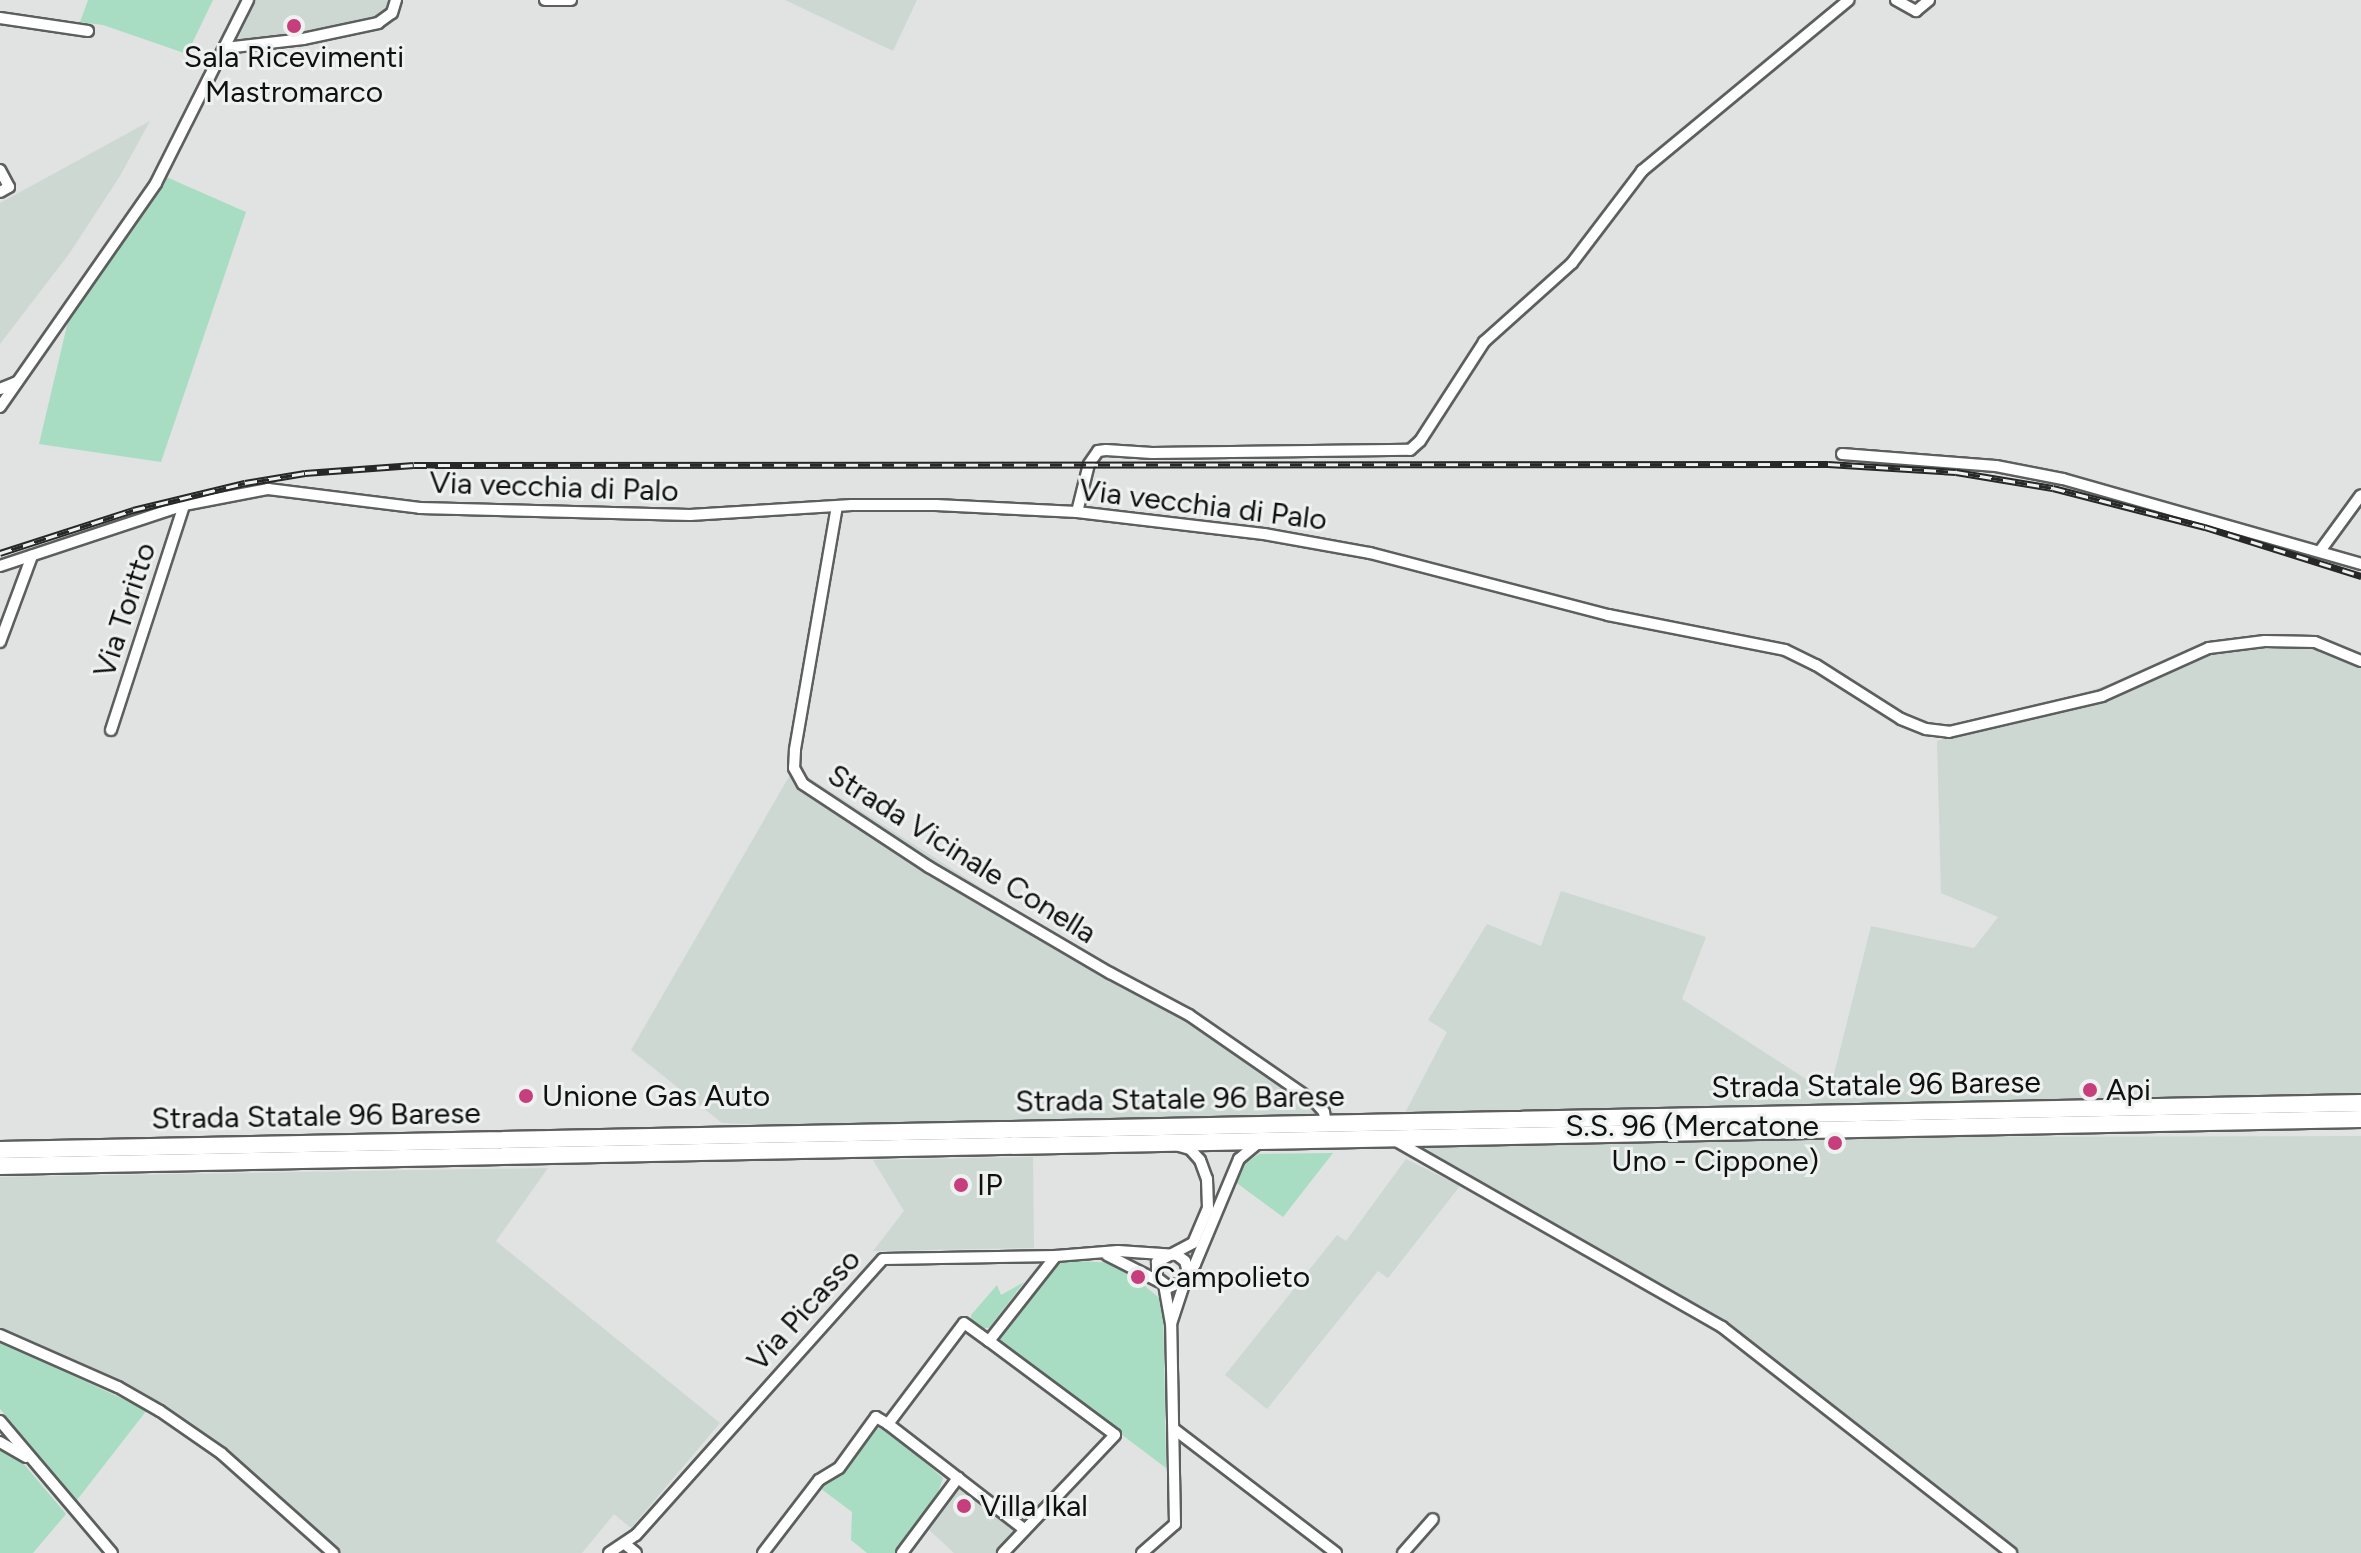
<!DOCTYPE html>
<html>
<head>
<meta charset="utf-8">
<style>
	body { margin:0 }
	#map { position:relative; width:2361px; height:1553px; overflow:hidden; background:#e0e3e1; font-family:Figtree,sans-serif }
	div>[style] { position:absolute }
	.built>* { inset:0; background:#cdd8d3 }
	.green>* { inset:0; background:#a8ddc4 }
	.roads { filter:drop-shadow(2px 0 #5c5f5e) drop-shadow(-2px 0 #5c5f5e) drop-shadow(0 2px #5c5f5e) drop-shadow(0 -2px #5c5f5e) }
	.street>* { height:10px; margin:-5px; padding:0 5px; transform-origin:5px; border-radius:5px; background:#fff }
	.primary>* { height:16px; margin:-8px; padding:0 8px; transform-origin:8px; border-radius:8px; background:#fff }
	.rail>* { height:7px; margin-top:-3.5px; transform-origin:0; background:repeating-linear-gradient(90deg,#edf1ef 0 12px,#262726 0 24px); box-sizing:border-box; border-block:2px solid #262726 }
	.dots>* { width:22px; height:22px; translate:-50% -50%; box-sizing:border-box; border:4px solid #edf1ef; border-radius:50% }
	span { translate:-50% -50%; white-space:nowrap; text-align:center; line-height:1.15; -webkit-text-stroke:6px #edf1ef; paint-order:stroke }
	.poi-label { font-size:30px; color:#0f100f }
	.left { translate:0 -50%; text-align:left }
	.right { translate:-100% -50%; text-align:right }
	.street-label { font-size:30px; color:#0f100f }
</style>
</head>
<body>
<div id="map">
	<div class="built">
		<i style="clip-path:polygon(256px 0,390px 0,386px 14px,380px 18px,309px 34px,242px 42px,238px 39px)"></i>
		<i style="clip-path:polygon(785px 0,917px 0,893px 51px)"></i>
		<i style="clip-path:polygon(150px 121px,120px 176px,69px 254px,0 344px,0 203px)"></i>
		<i style="clip-path:polygon(2265px 641px,2336px 650px,2361px 664px,2361px 1097px,1422px 1138px,2361px 1136px,2361px 1553px,2011px 1553px,1721px 1327px,1392px 1138px,1447px 1032px,1428px 1020px,1487px 924px,1541px 946px,1561px 891px,1706px 937px,1682px 999px,1829px 1094px,1871px 926px,1974px 948px,1998px 917px,1941px 893px,1937px 741px,2177px 662px)"></i>
		<i style="clip-path:polygon(794px 768px,1338px 1115px,783px 1126px,722px 1123px,631px 1050px)"></i>
		<i style="clip-path:polygon(1033px 1157px,1034px 1248px,873px 1251px,904px 1211px,873px 1160px)"></i>
		<i style="clip-path:polygon(1406px 1159px,1460px 1186px,1388px 1278px,1378px 1271px,1267px 1409px,1225px 1375px,1337px 1235px,1346px 1241px)"></i>
		<i style="clip-path:polygon(548px 1168px,496px 1241px,720px 1423px,631px 1528px,614px 1514px,582px 1553px,336px 1553px,223px 1449px,134px 1390px,0 1329px,0 1177px)"></i>
		<i style="clip-path:polygon(958px 1484px,1018px 1530px,996px 1553px,954px 1553px,926px 1527px)"></i>
	</div>
	<div class="green">
		<i style="clip-path:polygon(88px 0,213px 0,187px 54px,103px 25px,80px 22px)"></i>
		<i style="clip-path:polygon(164px 176px,246px 212px,161px 462px,39px 444px,69px 317px)"></i>
		<i style="clip-path:polygon(1333px 1153px,1283px 1217px,1234px 1181px,1243px 1165px,1259px 1154px)"></i>
		<i style="clip-path:polygon(1056px 1260px,1117px 1263px,1163px 1301px,1166px 1468px,996px 1340px)"></i>
		<i style="clip-path:polygon(1024px 1282px,989px 1328px,982px 1328px,971px 1322px,971px 1315px,997px 1285px,1001px 1295px)"></i>
		<i style="clip-path:polygon(0 1342px,147px 1410px,77px 1500px,0 1409px)"></i>
		<i style="clip-path:polygon(877px 1428px,886px 1429px,943px 1478px,936px 1498px,895px 1553px,867px 1553px,851px 1540px,852px 1512px,820px 1488px,839px 1474px)"></i>
		<i style="clip-path:polygon(0 1449px,23px 1463px,66px 1514px,33px 1553px,0 1553px)"></i>
	</div>
	<div class="roads">
		<div class="street">
			<i style="left:545px;top:0;width:26px"></i>
			<i style="left:1896px;top:0;width:23px;rotate:29deg"></i>
			<i style="left:1916px;top:11px;width:17px;rotate:-40deg"></i>
			<i style="left:0;top:18px;width:89px;rotate:8.4deg"></i>
			<i style="left:225px;top:48px;width:79px;rotate:-6.6deg"></i>
			<i style="left:303px;top:39px;width:77px;rotate:-12deg"></i>
			<i style="left:378px;top:23px;width:17px;rotate:-36deg"></i>
			<i style="left:392px;top:13px;width:14px;rotate:-73deg"></i>
			<i style="left:0;top:170px;width:19px;rotate:62deg"></i>
			<i style="left:9px;top:187px;width:10px;rotate:151deg"></i>
			<i style="left:0;top:389px;width:18px;rotate:-22deg"></i>
			<i style="left:0;top:407px;width:273px;rotate:-55.1deg"></i>
			<i style="left:156px;top:183px;width:205px;rotate:-63.3deg"></i>
			<i style="left:1842px;top:454px;width:154px;rotate:4.5deg"></i>
			<i style="left:1996px;top:466px;width:68px;rotate:11deg"></i>
			<i style="left:2063px;top:479px;width:310px;rotate:15.9deg"></i>
			<i style="left:837px;top:506px;width:248px;rotate:99.8deg"></i>
			<i style="left:795px;top:750px;width:18px;rotate:93deg"></i>
			<i style="left:794px;top:768px;width:18px;rotate:61deg"></i>
			<i style="left:803px;top:784px;width:151px;rotate:33.4deg"></i>
			<i style="left:929px;top:867px;width:210px;rotate:30.4deg"></i>
			<i style="left:1110px;top:973px;width:89px;rotate:28deg"></i>
			<i style="left:1189px;top:1015px;width:155px;rotate:34.7deg"></i>
			<i style="left:1316px;top:1103px;width:12px;rotate:48deg"></i>
			<i style="left:1324px;top:1112px;width:11px;rotate:80deg"></i>
			<i style="left:1077px;top:512px;width:49px;rotate:-76deg"></i>
			<i style="left:1089px;top:464px;width:16px;rotate:-55deg"></i>
			<i style="left:1098px;top:451px;width:8px;rotate:-7deg"></i>
			<i style="left:1106px;top:450px;width:46px;rotate:3.7deg"></i>
			<i style="left:1152px;top:453px;width:258px;rotate:-0.7deg"></i>
			<i style="left:1410px;top:450px;width:13px;rotate:-42deg"></i>
			<i style="left:1420px;top:441px;width:118px;rotate:-57.1deg"></i>
			<i style="left:1484px;top:342px;width:118px;rotate:-41.9deg"></i>
			<i style="left:1572px;top:263px;width:116px;rotate:-52.7deg"></i>
			<i style="left:1642px;top:171px;width:268px;rotate:-39.6deg"></i>
			<i style="left:2320px;top:551px;width:69px;rotate:-53.8deg"></i>
			<i style="left:0;top:566px;width:194px;rotate:-18.3deg"></i>
			<i style="left:184px;top:505px;width:86px;rotate:-10.8deg"></i>
			<i style="left:268px;top:489px;width:153px;rotate:7.1deg"></i>
			<i style="left:420px;top:508px;width:270px;rotate:1.5deg"></i>
			<i style="left:690px;top:515px;width:162px;rotate:-3.5deg"></i>
			<i style="left:852px;top:505px;width:84px"></i>
			<i style="left:936px;top:505px;width:141px;rotate:2.8deg"></i>
			<i style="left:1077px;top:512px;width:188px;rotate:6.7deg"></i>
			<i style="left:1264px;top:534px;width:108px;rotate:10.2deg"></i>
			<i style="left:1370px;top:553px;width:246px;rotate:14.6deg"></i>
			<i style="left:1608px;top:615px;width:180px;rotate:11.2deg"></i>
			<i style="left:1785px;top:650px;width:34px;rotate:26deg"></i>
			<i style="left:1816px;top:665px;width:101px;rotate:32.4deg"></i>
			<i style="left:1901px;top:719px;width:27px;rotate:22deg"></i>
			<i style="left:1926px;top:729px;width:23px;rotate:7deg"></i>
			<i style="left:1949px;top:732px;width:157px;rotate:-13.2deg"></i>
			<i style="left:2102px;top:696px;width:117px;rotate:-24.2deg"></i>
			<i style="left:2209px;top:648px;width:56px;rotate:-7.1deg"></i>
			<i style="left:2265px;top:641px;width:50px;rotate:1.1deg"></i>
			<i style="left:2315px;top:642px;width:50px;rotate:22.4deg"></i>
			<i style="left:0;top:642px;width:92px;rotate:-69.6deg"></i>
			<i style="left:111px;top:730px;width:237px;rotate:-72deg"></i>
			<i style="left:1396px;top:1141px;width:375px;rotate:29.7deg"></i>
			<i style="left:1722px;top:1327px;width:367px;rotate:38deg"></i>
			<i style="left:1179px;top:1146px;width:11px;rotate:15deg"></i>
			<i style="left:1190px;top:1149px;width:15px;rotate:48deg"></i>
			<i style="left:1200px;top:1160px;width:20px;rotate:70deg"></i>
			<i style="left:1207px;top:1179px;width:29px;rotate:88deg"></i>
			<i style="left:1208px;top:1208px;width:38px;rotate:113deg"></i>
			<i style="left:1193px;top:1243px;width:41px;rotate:152.2deg"></i>
			<i style="left:1157px;top:1262px;width:16px;rotate:90deg"></i>
			<i style="left:1157px;top:1278px;width:15px;rotate:37deg"></i>
			<i style="left:1169px;top:1287px;width:16px;rotate:-22deg"></i>
			<i style="left:1184px;top:1281px;width:20px;rotate:-57deg"></i>
			<i style="left:1195px;top:1264px;width:114px;rotate:-67.3deg"></i>
			<i style="left:1239px;top:1159px;width:25px;rotate:-40deg"></i>
			<i style="left:1107px;top:1255px;width:59px;rotate:27deg"></i>
			<i style="left:0;top:1335px;width:129px;rotate:23.8deg"></i>
			<i style="left:118px;top:1387px;width:48px;rotate:29.7deg"></i>
			<i style="left:160px;top:1411px;width:75px;rotate:34.7deg"></i>
			<i style="left:222px;top:1454px;width:149px;rotate:41.7deg"></i>
			<i style="left:989px;top:1341px;width:157px;rotate:36.7deg"></i>
			<i style="left:1115px;top:1435px;width:163px;rotate:133.5deg"></i>
			<i style="left:0;top:1421px;width:173px;rotate:49.7deg"></i>
			<i style="left:888px;top:1424px;width:173px;rotate:37.7deg"></i>
			<i style="left:1174px;top:1429px;width:204px;rotate:37.4deg"></i>
			<i style="left:0;top:1442px;width:30px;rotate:30deg"></i>
			<i style="left:625px;top:1544px;width:14px;rotate:39deg"></i>
			<i style="left:609px;top:1553px;width:32px;rotate:-34deg"></i>
			<i style="left:636px;top:1535px;width:370px;rotate:-48.2deg"></i>
			<i style="left:883px;top:1259px;width:173px;rotate:-1deg"></i>
			<i style="left:1056px;top:1256px;width:62px;rotate:-4.6deg"></i>
			<i style="left:1118px;top:1251px;width:59px;rotate:3.9deg"></i>
			<i style="left:1177px;top:1255px;width:10px;rotate:37deg"></i>
			<i style="left:1185px;top:1261px;width:11px;rotate:75deg"></i>
			<i style="left:1188px;top:1272px;width:55px;rotate:108.1deg"></i>
			<i style="left:763px;top:1553px;width:92px;rotate:-52.5deg"></i>
			<i style="left:819px;top:1480px;width:23px;rotate:-31deg"></i>
			<i style="left:839px;top:1468px;width:63px;rotate:-54deg"></i>
			<i style="left:876px;top:1417px;width:14px;rotate:30deg"></i>
			<i style="left:888px;top:1424px;width:126px;rotate:-53deg"></i>
			<i style="left:964px;top:1323px;width:31px;rotate:36deg"></i>
			<i style="left:989px;top:1341px;width:108px;rotate:-51.8deg"></i>
			<i style="left:902px;top:1553px;width:94px;rotate:-53.3deg"></i>
			<i style="left:1142px;top:1553px;width:44px;rotate:-41.3deg"></i>
			<i style="left:1175px;top:1524px;width:200px;rotate:-91.1deg"></i>
			<i style="left:1171px;top:1324px;width:40px;rotate:-100deg"></i>
			<i style="left:1403px;top:1553px;width:45px;rotate:-48.6deg"></i>
		</div>
		<div class="primary">
			<i style="left:0;top:1150px;width:2361px;rotate:-1.14deg"></i>
			<i style="left:0;top:1166px;width:2361px;rotate:-1.14deg"></i>
		</div>
	</div>
	<div class="rail">
		<i style="left:0;top:553px;width:140px;rotate:-17.9deg"></i>
		<i style="left:133px;top:510px;width:115px;rotate:-13.6deg"></i>
		<i style="left:245px;top:483px;width:61px;rotate:-9.5deg"></i>
		<i style="left:305px;top:473px;width:109px;rotate:-4.2deg"></i>
		<i style="left:414px;top:465px;width:1414px;rotate:-0.04deg"></i>
		<i style="left:1828px;top:464px;width:128px;rotate:3.6deg"></i>
		<i style="left:1956px;top:472px;width:98px;rotate:9.4deg"></i>
		<i style="left:2053px;top:488px;width:157px;rotate:14.4deg"></i>
		<i style="left:2205px;top:527px;width:164px;rotate:17.4deg"></i>
	</div>
	<div class="dots">
		<i style="left:294px;top:26px;background:#c63e7b"></i>
		<i style="left:2090px;top:1090px;background:#c63e7b"></i>
		<i style="left:526px;top:1096px;background:#c63e7b"></i>
		<i style="left:1835px;top:1143px;background:#c63e7b"></i>
		<i style="left:961px;top:1185px;background:#c63e7b"></i>
		<i style="left:1138px;top:1277px;background:#c63e7b"></i>
		<i style="left:964px;top:1506px;background:#c63e7b"></i>
	</div>
	<div class="poi-label">
		<span style="left:294px;top:74px">Sala Ricevimenti<br>Mastromarco</span>
		<span class="left" style="left:2106px;top:1090px">Api</span>
		<span class="left" style="left:542px;top:1096px">Unione Gas Auto</span>
		<span class="right" style="left:1819px;top:1143px">S.S. 96 (Mercatone<br>Uno - Cippone)</span>
		<span class="left" style="left:977px;top:1185px">IP</span>
		<span class="left" style="left:1154px;top:1277px">Campolieto</span>
		<span class="left" style="left:980px;top:1506px">Villa Ikal</span>
	</div>
	<div class="street-label">
		<span style="left:554px;top:487px;rotate:2deg">Via vecchia di Palo</span>
		<span style="left:1203px;top:505px;rotate:7deg">Via vecchia di Palo</span>
		<span style="left:125px;top:610px;rotate:-72deg">Via Toritto</span>
		<span style="left:962px;top:854px;rotate:32deg">Strada Vicinale Conella</span>
		<span style="left:1876px;top:1085px;rotate:-1deg">Strada Statale 96 Barese</span>
		<span style="left:1180px;top:1099px;rotate:-1deg">Strada Statale 96 Barese</span>
		<span style="left:316px;top:1116px;rotate:-1deg">Strada Statale 96 Barese</span>
		<span style="left:804px;top:1310px;rotate:-48deg">Via Picasso</span>
	</div>
</div>
</body>
</html>
